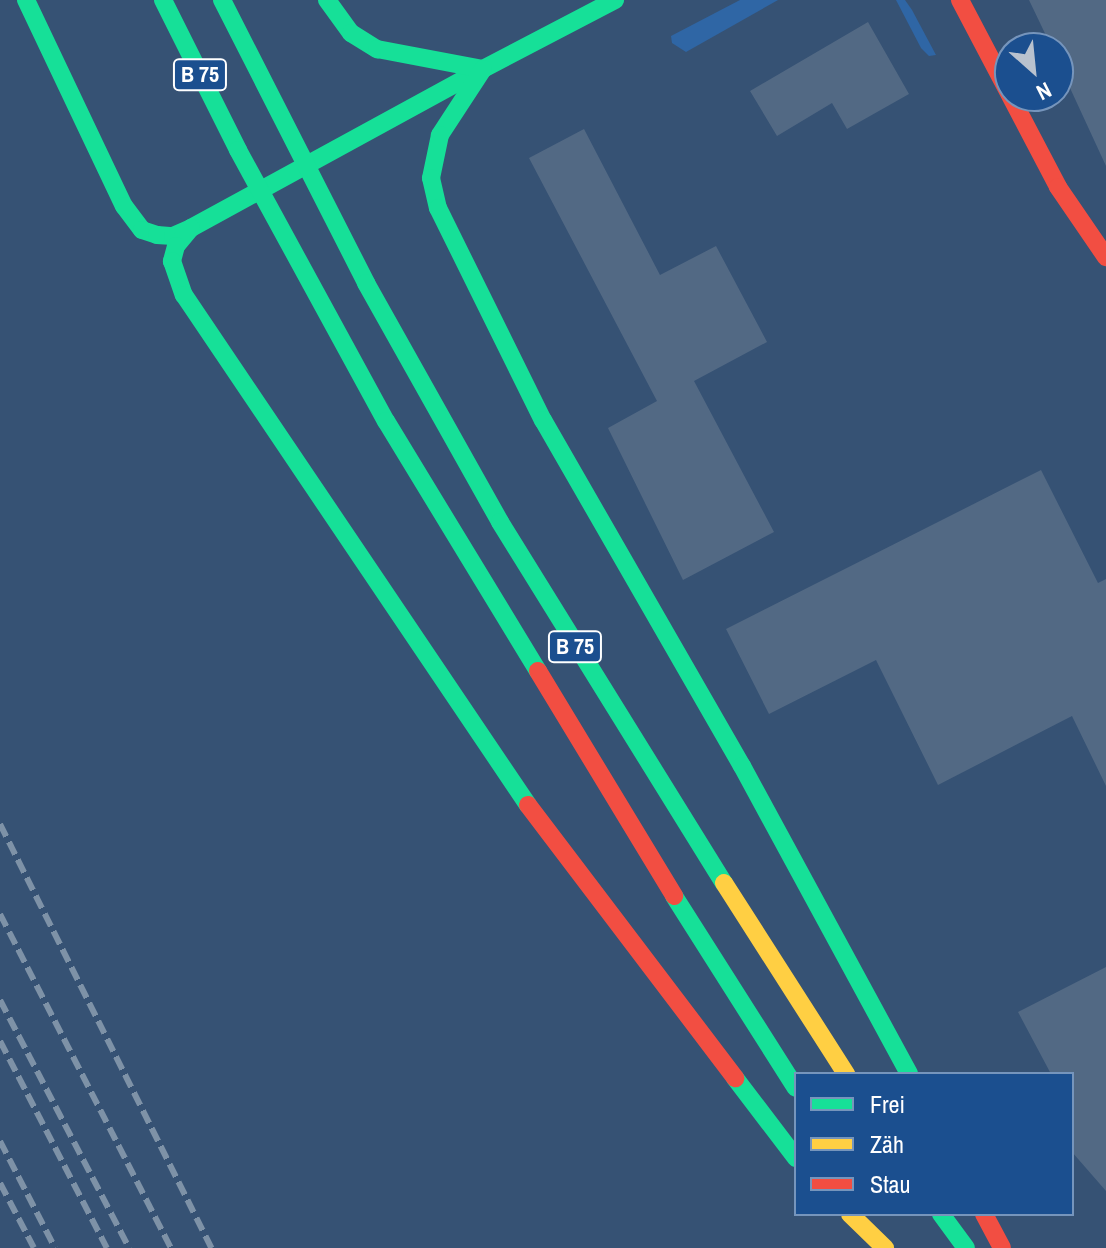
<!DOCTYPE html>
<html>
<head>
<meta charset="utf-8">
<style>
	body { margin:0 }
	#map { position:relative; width:1106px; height:1248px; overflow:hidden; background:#365274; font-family:"Archivo Narrow",sans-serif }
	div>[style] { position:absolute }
	.green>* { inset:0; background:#2f66a5 }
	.building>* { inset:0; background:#526984 }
	.fast>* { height:18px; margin:-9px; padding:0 9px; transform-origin:9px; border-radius:9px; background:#16e098 }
	.slow>* { height:18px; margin:-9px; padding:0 9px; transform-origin:9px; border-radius:9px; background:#ffcf43 }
	.jam>* { height:18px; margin:-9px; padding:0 9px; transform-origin:9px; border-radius:9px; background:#f24e42 }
	.rail>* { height:6px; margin-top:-3px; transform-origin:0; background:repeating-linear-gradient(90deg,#7e92a7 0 14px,transparent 0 20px) }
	span { translate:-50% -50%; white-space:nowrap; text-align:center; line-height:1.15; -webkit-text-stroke:6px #1b4f8f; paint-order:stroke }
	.shield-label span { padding:2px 6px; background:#1b4f8f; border:2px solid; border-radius:6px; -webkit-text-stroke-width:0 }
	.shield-label { font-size:22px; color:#fff; font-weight:700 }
	.legend { position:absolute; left:794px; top:1072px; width:280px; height:144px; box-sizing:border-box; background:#1b4f8f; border:2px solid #7695bc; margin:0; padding:10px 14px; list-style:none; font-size:24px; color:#fff }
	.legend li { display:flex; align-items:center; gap:16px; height:40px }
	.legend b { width:40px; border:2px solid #7695bc }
	.north { position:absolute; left:994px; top:32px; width:80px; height:80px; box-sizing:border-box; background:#1b4f8f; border:2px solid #7695bc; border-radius:50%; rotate:153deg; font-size:22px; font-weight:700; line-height:32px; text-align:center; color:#fff }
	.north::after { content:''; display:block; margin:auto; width:28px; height:36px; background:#b9c2ce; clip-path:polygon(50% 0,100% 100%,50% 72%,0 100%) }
</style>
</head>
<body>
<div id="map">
	<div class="green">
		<i style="clip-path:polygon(740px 0,778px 0,686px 52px,672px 43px,671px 36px)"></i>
		<i style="clip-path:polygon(896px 0,905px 0,912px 10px,936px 55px,929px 56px,921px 48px)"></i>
	</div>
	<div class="building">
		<i style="clip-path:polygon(1029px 0,1106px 0,1106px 166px,1058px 62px,1058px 48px,1052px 48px)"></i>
		<i style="clip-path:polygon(868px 22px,909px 94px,847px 129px,832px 103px,777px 136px,750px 91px)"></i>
		<i style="clip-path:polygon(584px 129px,660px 275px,716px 246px,767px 342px,694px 381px,774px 532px,683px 580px,608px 428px,657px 401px,529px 158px)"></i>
		<i style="clip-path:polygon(1041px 470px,1098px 583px,1106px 579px,1106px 786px,1072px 716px,938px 785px,876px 660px,769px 714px,726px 629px)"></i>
		<i style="clip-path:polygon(1106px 967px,1106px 1191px,1072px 1152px,1072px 1074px,1051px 1074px,1018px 1012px)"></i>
	</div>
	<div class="fast">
		<i style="left:26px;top:0;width:228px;rotate:64.6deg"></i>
		<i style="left:124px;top:206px;width:30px;rotate:53deg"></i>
		<i style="left:142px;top:230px;width:16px;rotate:18deg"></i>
		<i style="left:157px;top:235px;width:16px;rotate:4deg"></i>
		<i style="left:173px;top:236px;width:20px;rotate:-24deg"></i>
		<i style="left:191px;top:228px;width:326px;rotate:-28.6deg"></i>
		<i style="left:163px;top:0;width:168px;rotate:63.4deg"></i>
		<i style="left:238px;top:150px;width:309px;rotate:61.4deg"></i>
		<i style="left:386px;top:421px;width:293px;rotate:58.7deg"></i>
		<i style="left:222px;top:0;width:318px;rotate:63deg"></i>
		<i style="left:366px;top:283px;width:274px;rotate:60.7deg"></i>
		<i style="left:500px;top:522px;width:425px;rotate:58.2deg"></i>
		<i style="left:327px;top:0;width:41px;rotate:54deg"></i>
		<i style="left:351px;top:33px;width:31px;rotate:32deg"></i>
		<i style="left:377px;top:49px;width:108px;rotate:10.7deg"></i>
		<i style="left:483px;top:69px;width:149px;rotate:-27.6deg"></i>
		<i style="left:483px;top:69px;width:79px;rotate:123.1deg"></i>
		<i style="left:440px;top:135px;width:44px;rotate:101.8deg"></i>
		<i style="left:431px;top:178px;width:31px;rotate:77deg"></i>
		<i style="left:438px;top:208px;width:237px;rotate:63.7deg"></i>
		<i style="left:543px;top:420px;width:399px;rotate:60.1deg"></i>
		<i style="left:742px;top:766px;width:350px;rotate:61.5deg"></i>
		<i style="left:191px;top:228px;width:23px;rotate:130deg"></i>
		<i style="left:176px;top:246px;width:16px;rotate:105deg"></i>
		<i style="left:172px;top:261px;width:36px;rotate:71deg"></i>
		<i style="left:184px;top:295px;width:615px;rotate:56deg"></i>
		<i style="left:674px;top:896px;width:227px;rotate:57.6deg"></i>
		<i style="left:735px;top:1078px;width:101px;rotate:52.7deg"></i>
		<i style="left:941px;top:1214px;width:42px;rotate:53.7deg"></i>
	</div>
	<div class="slow">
		<i style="left:724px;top:883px;width:227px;rotate:57.4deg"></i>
		<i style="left:850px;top:1214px;width:49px;rotate:44.2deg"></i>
	</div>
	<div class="jam">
		<i style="left:960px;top:0;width:211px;rotate:62.3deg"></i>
		<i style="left:1058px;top:187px;width:85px;rotate:55.6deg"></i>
		<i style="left:538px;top:671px;width:263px;rotate:58.8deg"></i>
		<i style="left:528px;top:805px;width:343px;rotate:52.8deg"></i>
		<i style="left:984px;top:1214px;width:38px;rotate:62deg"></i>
	</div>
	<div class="rail">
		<i style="left:0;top:824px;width:474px;rotate:63.5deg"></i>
		<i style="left:0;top:914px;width:375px;rotate:62.9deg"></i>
		<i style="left:0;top:1000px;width:280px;rotate:62.5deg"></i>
		<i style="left:0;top:1041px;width:233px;rotate:62.7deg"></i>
		<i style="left:0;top:1141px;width:120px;rotate:62.8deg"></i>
		<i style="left:0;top:1183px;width:73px;rotate:62.4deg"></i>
	</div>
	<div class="shield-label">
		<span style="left:200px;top:75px">B 75</span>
		<span style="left:575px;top:647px">B 75</span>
	</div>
	<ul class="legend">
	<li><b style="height:10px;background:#16e098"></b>Frei</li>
	<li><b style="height:10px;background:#ffcf43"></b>Zäh</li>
	<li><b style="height:10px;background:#f24e42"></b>Stau</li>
	</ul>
	<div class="north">N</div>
</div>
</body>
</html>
